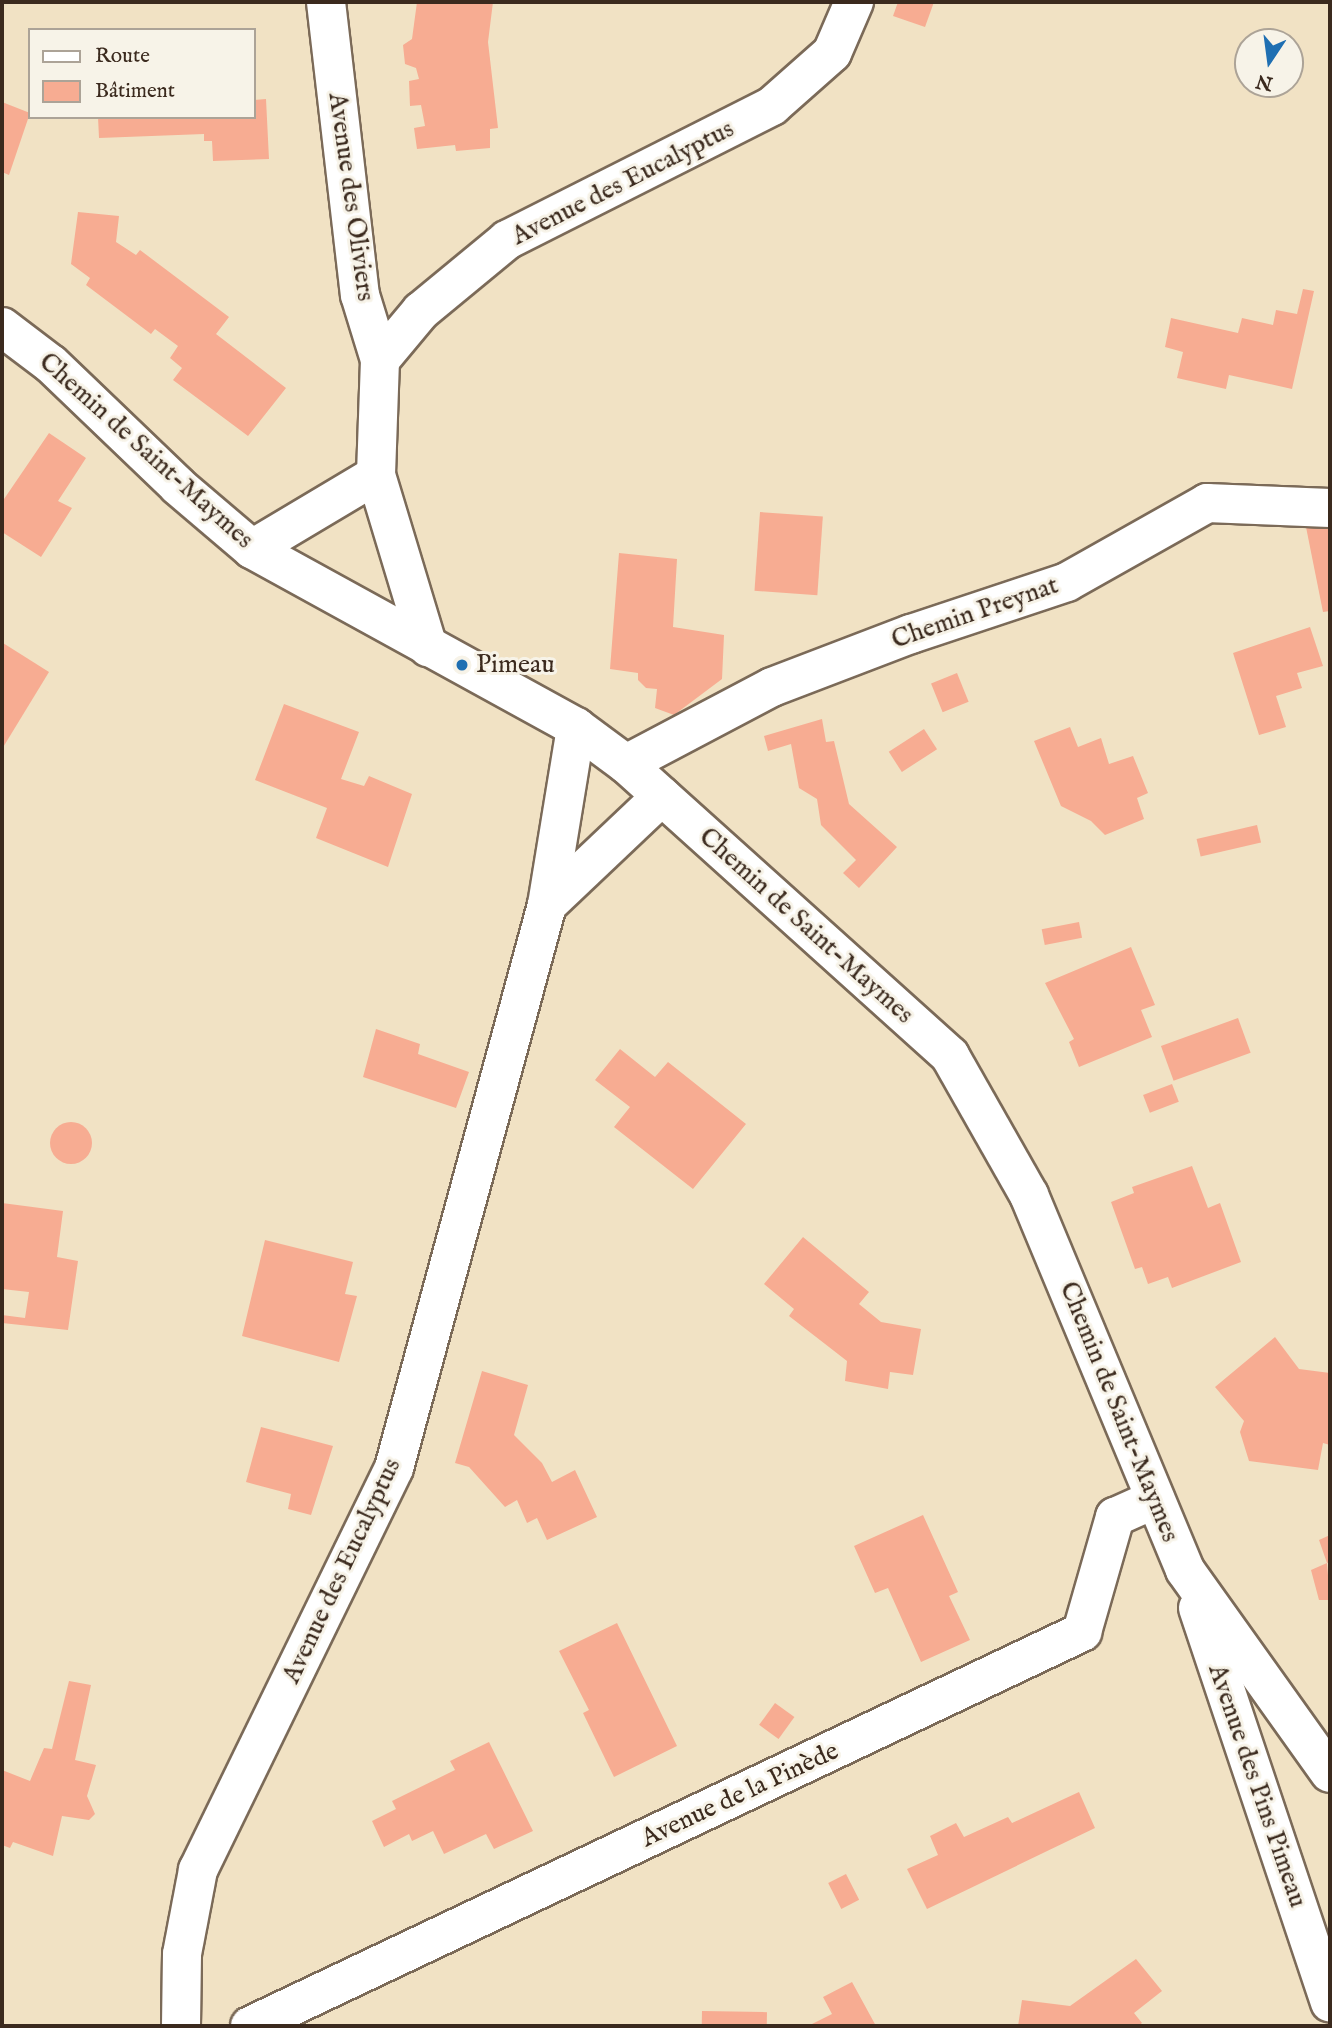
<!DOCTYPE html>
<html>
<head>
<meta charset="utf-8">
<style>
	body { margin:0 }
	#map { position:relative; width:1332px; height:2028px; overflow:hidden; background:#f1e2c4; font-family:"IM FELL English",serif }
	div>[style] { position:absolute }
	.building>* { inset:0; background:#f7ac92; transform-origin:0 0 }
	.round { border-radius:50% }
	.roads { filter:drop-shadow(2px 0 #7b6a58) drop-shadow(-2px 0 #7b6a58) drop-shadow(0 2px #7b6a58) drop-shadow(0 -2px #7b6a58) }
	.minor>* { height:38px; margin:-19px; padding:0 19px; transform-origin:19px; border-radius:19px; background:#fff }
	.dots>* { width:19px; height:19px; translate:-50% -50%; box-sizing:border-box; border:4px solid #f7f3e8; border-radius:50% }
	span { translate:-50% -50%; white-space:nowrap; text-align:center; line-height:1.15; -webkit-text-stroke:6px #f7f3e8; paint-order:stroke }
	.street-label { font-size:26px; color:#3b2a1e }
	.poi-label { font-size:26px; color:#3b2a1e }
	.left { translate:0 -50%; text-align:left }
	.frame { position:absolute; inset:0; border:4px solid #3b2a1e; pointer-events:none }
	.legend { position:absolute; left:28px; top:28px; width:228px; height:91px; box-sizing:border-box; background:#f7f3e8; border:2px solid #aca397; margin:0; padding:9px 12px; list-style:none; font-size:21px; color:#3b2a1e }
	.legend li { display:flex; align-items:center; gap:14px; height:35px }
	.legend b { width:35px; border:2px solid #aca397 }
	.north { position:absolute; left:1234px; top:28px; width:70px; height:70px; box-sizing:border-box; background:#f7f3e8; border:2px solid #aca397; border-radius:50%; rotate:193deg; font-size:19px; font-weight:700; line-height:28px; text-align:center; color:#3b2a1e }
	.north::after { content:''; display:block; margin:auto; width:24px; height:32px; background:#1f6fb2; clip-path:polygon(50% 0,100% 100%,50% 72%,0 100%) }
</style>
</head>
<body>
<div id="map">
	<div class="building">
		<i style="clip-path:polygon(417px 2px,493px 2px,488px 42px,498px 128px,490px 129px,490px 148px,456px 151px,455px 145px,417px 149px,414px 128px,425px 126px,421px 105px,410px 106px,409px 81px,419px 79px,416px 68px,405px 64px,403px 45px,412px 39px)"></i>
		<i style="clip-path:polygon(898px 2px,934px 2px,925px 27px,893px 16px)"></i>
		<i style="clip-path:polygon(266px 99px,269px 159px,213px 161px,212px 141px,204px 141px,204px 134px,99px 138px,98px 117px,254px 117px,254px 100px)"></i>
		<i style="clip-path:polygon(2px 102px,30px 113px,9px 175px,2px 172px)"></i>
		<i style="clip-path:polygon(78px 212px,119px 216px,116px 242px,136px 255px,140px 250px,229px 317px,216px 334px,286px 388px,248px 436px,173px 380px,182px 368px,170px 358px,178px 346px,155px 329px,151px 334px,86px 285px,90px 278px,71px 264px)"></i>
		<i style="clip-path:polygon(1303px 289px,1314px 291px,1292px 389px,1229px 375px,1226px 389px,1177px 378px,1183px 352px,1165px 347px,1171px 318px,1238px 333px,1242px 318px,1273px 325px,1276px 310px,1297px 314px)"></i>
		<i style="clip-path:polygon(49px 433px,86px 458px,58px 501px,72px 508px,41px 557px,2px 532px,2px 502px)"></i>
		<i style="left:760px;top:512px;width:63px;height:79px;rotate:4deg"></i>
		<i style="clip-path:polygon(1330px 516px,1330px 611px,1323px 612px,1306px 527px)"></i>
		<i style="clip-path:polygon(619px 553px,677px 559px,673px 627px,724px 635px,722px 679px,674px 715px,655px 708px,657px 689px,646px 688px,638px 680px,638px 673px,610px 669px)"></i>
		<i style="clip-path:polygon(1310px 627px,1323px 666px,1297px 673px,1302px 688px,1276px 696px,1286px 727px,1259px 735px,1233px 653px)"></i>
		<i style="clip-path:polygon(3px 643px,49px 672px,2px 749px,2px 646px)"></i>
		<i style="left:957px;top:673px;width:31px;height:28px;rotate:68deg"></i>
		<i style="clip-path:polygon(284px 704px,359px 732px,341px 779px,364px 786px,369px 776px,412px 794px,388px 867px,316px 838px,327px 808px,255px 780px)"></i>
		<i style="clip-path:polygon(822px 719px,826px 742px,834px 741px,849px 804px,897px 847px,859px 888px,843px 873px,856px 860px,821px 825px,817px 799px,799px 788px,791px 744px,768px 751px,764px 736px)"></i>
		<i style="clip-path:polygon(1070px 727px,1078px 747px,1101px 738px,1109px 764px,1133px 756px,1148px 793px,1137px 798px,1144px 819px,1105px 835px,1091px 821px,1061px 806px,1034px 741px)"></i>
		<i style="left:924px;top:729px;width:24px;height:42px;rotate:57deg"></i>
		<i style="left:1257px;top:825px;width:18px;height:62px;rotate:77deg"></i>
		<i style="left:1079px;top:922px;width:16px;height:38px;rotate:79deg"></i>
		<i style="clip-path:polygon(1131px 947px,1155px 1005px,1141px 1010px,1152px 1037px,1079px 1067px,1069px 1042px,1074px 1039px,1045px 983px)"></i>
		<i style="left:1238px;top:1018px;width:37px;height:82px;rotate:70deg"></i>
		<i style="clip-path:polygon(376px 1029px,420px 1044px,418px 1054px,469px 1072px,456px 1108px,363px 1077px)"></i>
		<i style="clip-path:polygon(620px 1049px,655px 1077px,668px 1062px,746px 1124px,693px 1189px,614px 1127px,630px 1107px,595px 1080px)"></i>
		<i style="left:1172px;top:1084px;width:19px;height:31px;rotate:69deg"></i>
		<i class="round" style="left:50px;top:1122px;width:42px;height:42px"></i>
		<i style="clip-path:polygon(1192px 1166px,1208px 1208px,1220px 1203px,1241px 1262px,1172px 1288px,1168px 1277px,1148px 1284px,1142px 1267px,1135px 1269px,1111px 1202px,1134px 1193px,1132px 1187px)"></i>
		<i style="clip-path:polygon(2px 1203px,63px 1211px,57px 1257px,78px 1261px,68px 1330px,2px 1323px,2px 1315px,25px 1318px,29px 1292px,2px 1289px)"></i>
		<i style="clip-path:polygon(803px 1237px,869px 1292px,859px 1304px,881px 1322px,921px 1329px,913px 1375px,890px 1372px,888px 1389px,845px 1381px,847px 1361px,789px 1316px,794px 1309px,764px 1284px)"></i>
		<i style="clip-path:polygon(265px 1240px,353px 1262px,345px 1294px,357px 1296px,339px 1362px,242px 1336px)"></i>
		<i style="clip-path:polygon(1275px 1337px,1299px 1369px,1330px 1373px,1330px 1445px,1323px 1443px,1318px 1470px,1249px 1461px,1240px 1432px,1244px 1421px,1215px 1387px)"></i>
		<i style="clip-path:polygon(482px 1371px,528px 1385px,514px 1435px,542px 1463px,552px 1482px,575px 1470px,597px 1517px,547px 1540px,537px 1518px,527px 1523px,517px 1500px,505px 1507px,469px 1467px,455px 1463px)"></i>
		<i style="clip-path:polygon(261px 1427px,333px 1446px,311px 1515px,288px 1509px,291px 1494px,246px 1482px)"></i>
		<i style="clip-path:polygon(923px 1515px,958px 1592px,949px 1596px,970px 1640px,921px 1662px,888px 1588px,875px 1593px,854px 1546px)"></i>
		<i style="clip-path:polygon(1330px 1535px,1330px 1562px,1327px 1563px,1319px 1540px)"></i>
		<i style="clip-path:polygon(1327px 1563px,1330px 1600px,1319px 1600px,1311px 1570px)"></i>
		<i style="clip-path:polygon(617px 1623px,677px 1746px,614px 1777px,583px 1713px,589px 1710px,559px 1651px)"></i>
		<i style="clip-path:polygon(69px 1681px,91px 1685px,75px 1760px,96px 1765px,87px 1796px,95px 1814px,89px 1820px,62px 1816px,53px 1856px,13px 1842px,10px 1848px,2px 1845px,2px 1770px,30px 1781px,44px 1748px,52px 1749px)"></i>
		<i style="left:775px;top:1703px;width:24px;height:27px;rotate:36deg"></i>
		<i style="clip-path:polygon(489px 1742px,533px 1831px,494px 1849px,486px 1834px,444px 1854px,433px 1831px,412px 1841px,409px 1834px,384px 1847px,372px 1821px,396px 1809px,392px 1801px,455px 1770px,450px 1761px)"></i>
		<i style="clip-path:polygon(1079px 1792px,1095px 1828px,927px 1909px,907px 1869px,938px 1855px,930px 1836px,956px 1823px,964px 1837px,1008px 1817px,1012px 1823px)"></i>
		<i style="left:846px;top:1874px;width:29px;height:20px;rotate:63deg"></i>
		<i style="clip-path:polygon(1136px 1959px,1162px 1991px,1134px 2013px,1142px 2023px,1138px 2026px,1018px 2026px,1022px 2000px,1070px 2006px)"></i>
		<i style="clip-path:polygon(852px 1982px,876px 2026px,808px 2026px,832px 2014px,823px 1997px)"></i>
		<i style="left:702px;top:2011px;width:65px;height:15px;rotate:1deg"></i>
	</div>
	<div class="roads">
		<div class="minor">
			<i style="left:326px;top:2px;width:295px;rotate:83.4deg"></i>
			<i style="left:360px;top:295px;width:68px;rotate:72.9deg"></i>
			<i style="left:380px;top:360px;width:115px;rotate:92deg"></i>
			<i style="left:376px;top:475px;width:180px;rotate:73.2deg"></i>
			<i style="left:2px;top:327px;width:61px;rotate:37.1deg"></i>
			<i style="left:51px;top:364px;width:176px;rotate:43.8deg"></i>
			<i style="left:178px;top:486px;width:97px;rotate:40.4deg"></i>
			<i style="left:252px;top:549px;width:370px;rotate:28.8deg"></i>
			<i style="left:576px;top:727px;width:62px;rotate:36.5deg"></i>
			<i style="left:626px;top:764px;width:436px;rotate:42deg"></i>
			<i style="left:950px;top:1056px;width:160px;rotate:60.4deg"></i>
			<i style="left:1029px;top:1195px;width:406px;rotate:67.4deg"></i>
			<i style="left:1185px;top:1570px;width:249px;rotate:54.5deg"></i>
			<i style="left:380px;top:360px;width:64px;rotate:-50.1deg"></i>
			<i style="left:421px;top:311px;width:112px;rotate:-39.5deg"></i>
			<i style="left:507px;top:240px;width:297px;rotate:-26.8deg"></i>
			<i style="left:772px;top:106px;width:80px;rotate:-41.5deg"></i>
			<i style="left:832px;top:53px;width:56px;rotate:-66.7deg"></i>
			<i style="left:252px;top:549px;width:144px;rotate:-30.8deg"></i>
			<i style="left:626px;top:764px;width:165px;rotate:-27.8deg"></i>
			<i style="left:772px;top:687px;width:149px;rotate:-20.9deg"></i>
			<i style="left:911px;top:634px;width:164px;rotate:-18.4deg"></i>
			<i style="left:1067px;top:582px;width:161px;rotate:-29.4deg"></i>
			<i style="left:1207px;top:503px;width:123px;rotate:2.3deg"></i>
			<i style="left:547px;top:905px;width:158px;rotate:-43.5deg"></i>
			<i style="left:1198px;top:1608px;width:416px;rotate:71.5deg"></i>
			<i style="left:181px;top:2026px;width:72px;rotate:-89.2deg"></i>
			<i style="left:182px;top:1954px;width:86px;rotate:-79.2deg"></i>
			<i style="left:198px;top:1870px;width:447px;rotate:-64deg"></i>
			<i style="left:394px;top:1468px;width:583px;rotate:-74.8deg"></i>
			<i style="left:547px;top:905px;width:180px;rotate:-80.7deg"></i>
			<i style="left:250px;top:2026px;width:921px;rotate:-25.34deg"></i>
			<i style="left:1082px;top:1632px;width:120px;rotate:-74deg"></i>
			<i style="left:1115px;top:1517px;width:44px;rotate:-24.2deg"></i>
		</div>
	</div>
	<div class="dots">
		<i style="left:462px;top:665px;background:#1f6fb2"></i>
	</div>
	<div class="street-label">
		<span style="left:623px;top:183px;rotate:-27deg">Avenue des Eucalyptus</span>
		<span style="left:351px;top:197px;rotate:82deg">Avenue des Oliviers</span>
		<span style="left:146px;top:451px;rotate:42deg">Chemin de Saint-Maymes</span>
		<span style="left:975px;top:613px;rotate:-19deg">Chemin Preynat</span>
		<span style="left:806px;top:926px;rotate:42deg">Chemin de Saint-Maymes</span>
		<span style="left:1119px;top:1412px;rotate:68deg">Chemin de Saint-Maymes</span>
		<span style="left:342px;top:1571px;rotate:-65deg">Avenue des Eucalyptus</span>
		<span style="left:1257px;top:1786px;rotate:71deg">Avenue des Pins Pimeau</span>
		<span style="left:740px;top:1795px;rotate:-25deg">Avenue de la Pinède</span>
	</div>
	<div class="poi-label">
		<span class="left" style="left:476px;top:665px">Pimeau</span>
	</div>
	<div class="frame"></div>
	<ul class="legend">
	<li><b style="height:9px;background:#fff"></b>Route</li>
	<li><b style="height:19px;background:#f7ac92"></b>Bâtiment</li>
	</ul>
	<div class="north">N</div>
</div>
</body>
</html>
